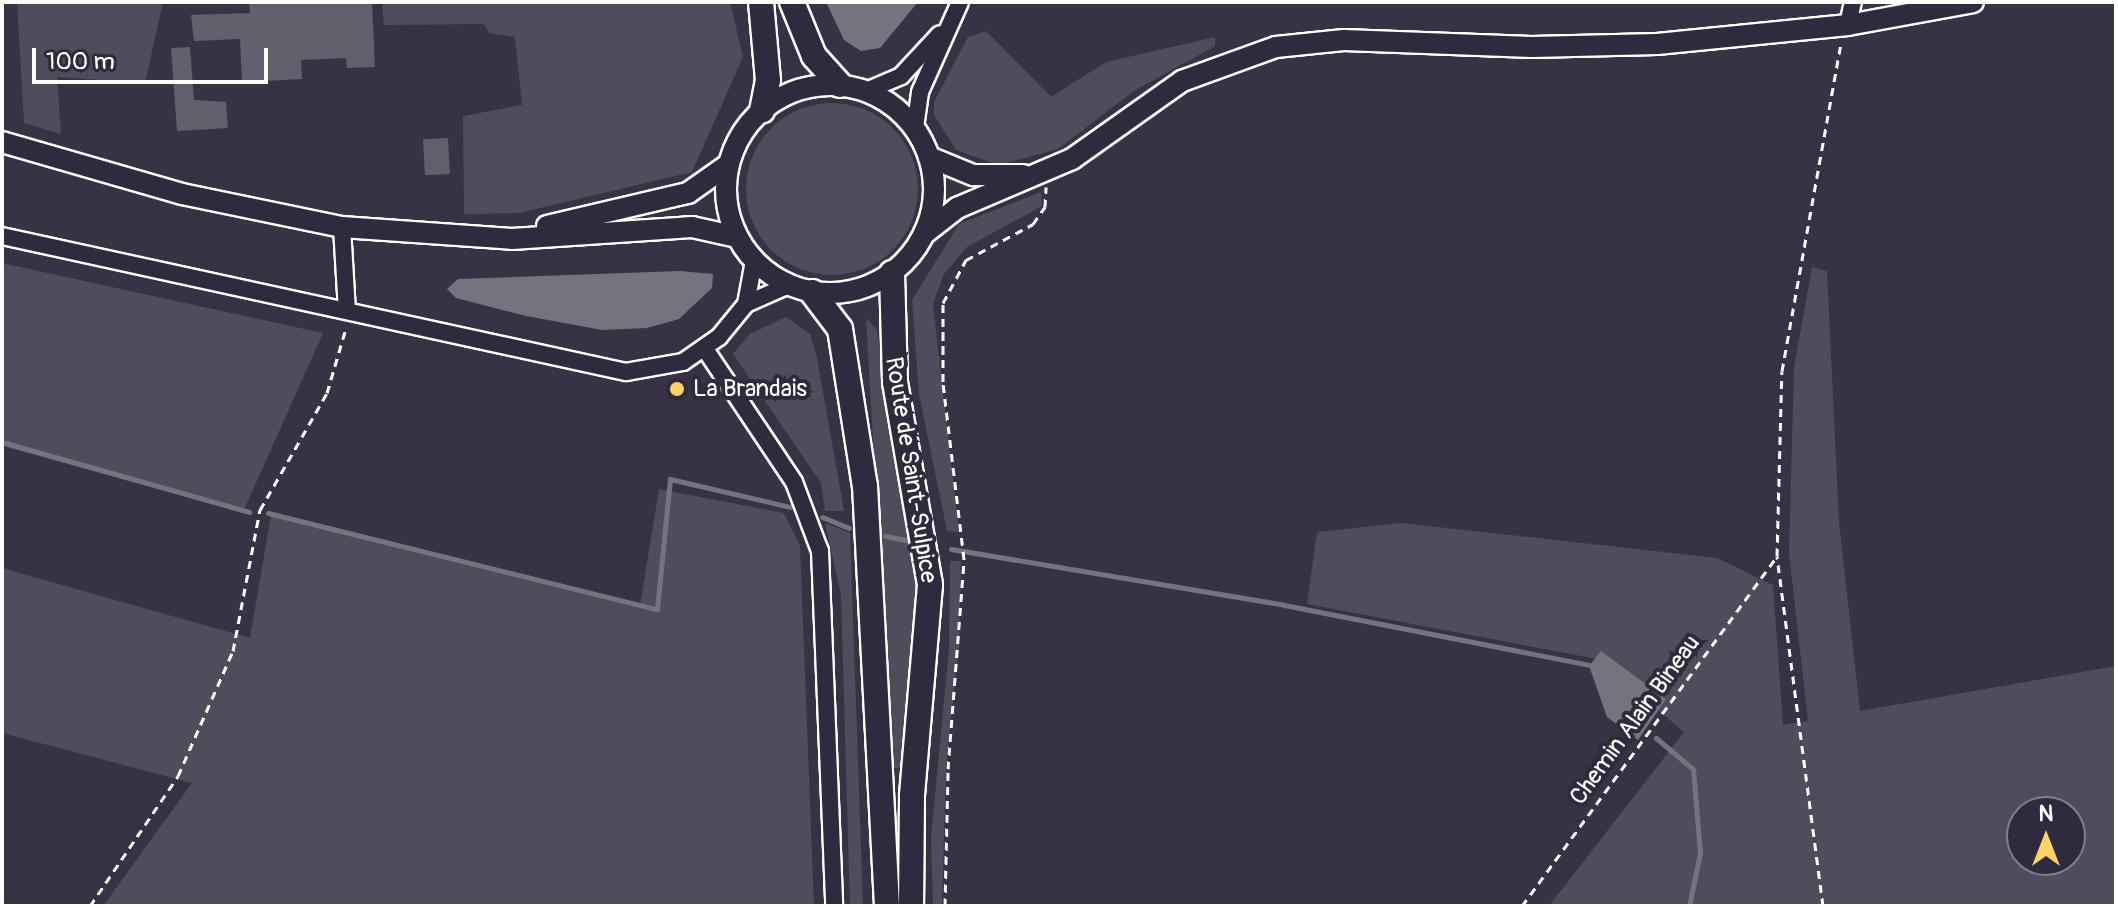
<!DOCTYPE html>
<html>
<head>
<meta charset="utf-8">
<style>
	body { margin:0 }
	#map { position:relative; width:2118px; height:908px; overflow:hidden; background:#373345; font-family:Pangolin,sans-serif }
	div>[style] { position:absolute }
	.green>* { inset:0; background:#514c5c }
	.round { border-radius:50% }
	.water>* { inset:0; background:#76737f }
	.stream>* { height:5px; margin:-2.5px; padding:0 2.5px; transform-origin:2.5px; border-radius:2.5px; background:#76737f }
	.building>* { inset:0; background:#635f6d; transform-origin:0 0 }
	.path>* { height:3px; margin-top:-1.5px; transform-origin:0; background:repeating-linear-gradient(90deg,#fff 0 8px,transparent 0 14px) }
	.roads { filter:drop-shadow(2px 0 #fff) drop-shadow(-2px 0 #fff) drop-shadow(0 2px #fff) drop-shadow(0 -2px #fff) }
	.minor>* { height:16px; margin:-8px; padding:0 8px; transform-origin:8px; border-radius:8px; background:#2f2a3d }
	.major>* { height:20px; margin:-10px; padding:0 10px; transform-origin:10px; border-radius:10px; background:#2f2a3d }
	.major>.ring { margin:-10px; padding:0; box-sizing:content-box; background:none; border:20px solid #2f2a3d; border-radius:50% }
	.highway>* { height:24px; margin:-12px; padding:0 12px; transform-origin:12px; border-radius:12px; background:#2f2a3d }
	.dots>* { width:22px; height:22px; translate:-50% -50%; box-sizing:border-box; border:4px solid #2f2a3d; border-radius:50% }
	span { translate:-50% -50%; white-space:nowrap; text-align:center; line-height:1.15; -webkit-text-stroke:8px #2f2a3d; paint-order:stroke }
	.poi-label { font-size:24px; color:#fff }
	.left { translate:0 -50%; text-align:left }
	.street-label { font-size:24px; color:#fff }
	.frame { position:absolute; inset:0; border:4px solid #fff; pointer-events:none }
	.north { position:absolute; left:2006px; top:796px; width:80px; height:80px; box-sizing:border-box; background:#2f2a3d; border:2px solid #827f8b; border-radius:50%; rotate:0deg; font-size:22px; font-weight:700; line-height:32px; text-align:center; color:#fff }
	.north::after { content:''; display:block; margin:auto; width:28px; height:36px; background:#ffd166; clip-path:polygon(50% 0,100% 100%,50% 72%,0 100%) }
	.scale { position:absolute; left:32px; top:48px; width:236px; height:36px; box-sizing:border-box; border:4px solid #fff; border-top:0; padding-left:10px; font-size:24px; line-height:28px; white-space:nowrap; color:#fff; -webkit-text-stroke:6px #2f2a3d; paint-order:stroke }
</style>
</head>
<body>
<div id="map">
	<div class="green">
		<i style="clip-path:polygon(17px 2px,163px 2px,145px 83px,57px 77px,61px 134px,24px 123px)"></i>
		<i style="clip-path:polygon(382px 2px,730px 2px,743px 57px,692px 172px,519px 213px,464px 214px,463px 116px,522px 105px,515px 37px,489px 33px,484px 24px,384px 25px)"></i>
		<i style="clip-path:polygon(986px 31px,1051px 97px,1106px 62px,1215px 37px,1215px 46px,1134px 91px,1058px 149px,998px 165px,956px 150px,934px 115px,934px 102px,968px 37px)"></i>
		<i class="round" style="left:746px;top:103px;width:172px;height:172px"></i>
		<i style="clip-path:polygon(1041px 192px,1042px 206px,967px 247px,944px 274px,933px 304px,959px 532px,947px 531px,919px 394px,912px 300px,959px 224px)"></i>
		<i style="clip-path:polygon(2px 263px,323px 333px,243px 512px,2px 446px)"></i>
		<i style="clip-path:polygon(evenodd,1812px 267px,1827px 271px,1839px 522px,1860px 711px,2116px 666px,2116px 906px,1549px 906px,1684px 732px,1597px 659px,1307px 604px,1317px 532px,1401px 523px,1717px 558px,1773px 585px,1783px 725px,1808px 721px,1789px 553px,1794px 368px,1812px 267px,2022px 812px,2070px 812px,2070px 860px,2022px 860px,2022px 812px)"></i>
		<i style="clip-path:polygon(786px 317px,810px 334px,817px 358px,844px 511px,825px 511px,821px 483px,733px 354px,750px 334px)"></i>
		<i style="clip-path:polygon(866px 318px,877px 330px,917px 575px,902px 768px,892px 768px)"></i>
		<i style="clip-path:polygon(659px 489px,784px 513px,800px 546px,814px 906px,103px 906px,192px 783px,2px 733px,2px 568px,250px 638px,271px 515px,640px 606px)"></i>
		<i style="clip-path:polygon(825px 523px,850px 533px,863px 906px,850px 906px,841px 595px)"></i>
		<i style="clip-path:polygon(950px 561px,961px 561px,959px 648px,946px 765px,942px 906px,933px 906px,931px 838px,949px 648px)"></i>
	</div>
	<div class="water">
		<i style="clip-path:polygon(826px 2px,918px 2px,880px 48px,861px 51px,844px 40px)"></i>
		<i style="clip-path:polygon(680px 271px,713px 274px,712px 288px,679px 319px,647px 328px,602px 330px,526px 316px,456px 298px,447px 289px,458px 279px)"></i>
		<i style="clip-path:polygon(1601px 651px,1666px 699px,1638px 740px,1607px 717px,1589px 666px)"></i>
	</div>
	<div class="stream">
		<i style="left:2px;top:442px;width:257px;rotate:15.8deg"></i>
		<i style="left:268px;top:513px;width:401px;rotate:13.9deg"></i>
		<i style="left:657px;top:609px;width:131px;rotate:-84.3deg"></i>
		<i style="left:670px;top:479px;width:123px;rotate:13.1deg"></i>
		<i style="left:822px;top:517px;width:29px;rotate:22deg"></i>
		<i style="left:885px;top:536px;width:25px;rotate:11deg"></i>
		<i style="left:951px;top:549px;width:338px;rotate:9.5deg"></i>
		<i style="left:1284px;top:605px;width:316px;rotate:11.1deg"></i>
		<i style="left:1656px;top:738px;width:48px;rotate:40deg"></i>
		<i style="left:1693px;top:769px;width:84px;rotate:85.2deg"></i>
		<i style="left:1700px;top:853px;width:54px;rotate:101.7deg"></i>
	</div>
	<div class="building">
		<i style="clip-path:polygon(249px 2px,372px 2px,375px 67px,347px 68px,346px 58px,301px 60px,302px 79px,242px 82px,240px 39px,194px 41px,191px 15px,250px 13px)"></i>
		<i style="clip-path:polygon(190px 47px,194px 100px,226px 102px,228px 128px,177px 131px,171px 48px)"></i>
		<i style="left:448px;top:138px;width:36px;height:25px;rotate:87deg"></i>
	</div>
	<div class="path">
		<i style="left:90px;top:906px;width:157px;rotate:-55.9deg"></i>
		<i style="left:178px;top:776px;width:137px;rotate:-66.3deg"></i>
		<i style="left:233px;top:651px;width:144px;rotate:-79.2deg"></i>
		<i style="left:260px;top:510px;width:135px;rotate:-60.2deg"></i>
		<i style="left:327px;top:393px;width:68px;rotate:-73.7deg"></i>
		<i style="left:945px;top:906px;width:137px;rotate:-88.7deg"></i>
		<i style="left:948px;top:769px;width:211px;rotate:-85.6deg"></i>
		<i style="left:964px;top:559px;width:178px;rotate:-96.8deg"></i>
		<i style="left:943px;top:382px;width:79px;rotate:-90deg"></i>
		<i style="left:943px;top:303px;width:49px;rotate:-61.9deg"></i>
		<i style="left:966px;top:260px;width:76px;rotate:-28.2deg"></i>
		<i style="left:1033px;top:224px;width:21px;rotate:-55deg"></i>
		<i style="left:1045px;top:207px;width:20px;rotate:-87deg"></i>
		<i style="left:1522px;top:906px;width:433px;rotate:-53.9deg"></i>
		<i style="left:1823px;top:906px;width:353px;rotate:-97.5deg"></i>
		<i style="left:1777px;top:556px;width:185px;rotate:-88.5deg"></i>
		<i style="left:1782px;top:371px;width:333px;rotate:-79.8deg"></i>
	</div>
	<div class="roads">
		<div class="minor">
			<i style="left:1848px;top:25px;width:24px;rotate:-78deg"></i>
			<i style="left:866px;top:91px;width:38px;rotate:-23deg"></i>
			<i style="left:901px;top:76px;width:57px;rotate:-47.1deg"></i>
			<i style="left:915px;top:128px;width:36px;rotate:-82deg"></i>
			<i style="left:920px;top:92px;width:98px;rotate:-66deg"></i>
			<i style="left:342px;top:227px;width:84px;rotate:86.6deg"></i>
			<i style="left:2px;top:236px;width:639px;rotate:12.3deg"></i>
			<i style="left:626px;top:372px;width:58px;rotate:-10deg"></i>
			<i style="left:683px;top:362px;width:44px;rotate:-34.8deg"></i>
			<i style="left:719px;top:337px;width:43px;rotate:-50.7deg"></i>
			<i style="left:746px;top:304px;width:47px;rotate:-23.8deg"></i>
			<i style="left:746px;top:304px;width:44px;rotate:-79.5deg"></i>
			<i style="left:705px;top:349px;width:160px;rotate:56.2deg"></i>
			<i style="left:794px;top:482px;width:74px;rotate:69.4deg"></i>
			<i style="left:820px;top:551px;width:355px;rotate:87.7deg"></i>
		</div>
		<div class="major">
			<i class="ring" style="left:726px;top:85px;width:188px;height:188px"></i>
			<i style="left:2px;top:142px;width:187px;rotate:16.1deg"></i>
			<i style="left:182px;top:194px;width:163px;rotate:11.7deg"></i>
			<i style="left:342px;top:227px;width:170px;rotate:4deg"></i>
			<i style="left:512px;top:239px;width:180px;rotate:-3.8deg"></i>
			<i style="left:692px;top:227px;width:46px;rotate:12.5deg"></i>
			<i style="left:929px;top:157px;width:48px;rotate:22.2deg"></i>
			<i style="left:973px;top:175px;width:50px"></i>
			<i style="left:547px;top:226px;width:145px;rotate:-13.2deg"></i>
			<i style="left:688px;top:193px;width:50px;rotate:-35.3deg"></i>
			<i style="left:925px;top:233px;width:41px;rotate:-38deg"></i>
			<i style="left:957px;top:208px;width:125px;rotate:-23.1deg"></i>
			<i style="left:1072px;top:159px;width:135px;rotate:-35.3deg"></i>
			<i style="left:1182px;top:81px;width:100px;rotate:-19.9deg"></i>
			<i style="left:1276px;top:47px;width:68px;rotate:-5.9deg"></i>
			<i style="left:1344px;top:40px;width:188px;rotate:2.1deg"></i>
			<i style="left:1532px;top:47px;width:125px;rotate:-1.4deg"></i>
			<i style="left:1657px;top:44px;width:192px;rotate:-5.7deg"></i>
			<i style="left:1848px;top:25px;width:127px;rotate:-10.4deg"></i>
		</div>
		<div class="highway">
			<i style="left:761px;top:2px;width:78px;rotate:84.9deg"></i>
			<i style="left:768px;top:80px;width:31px;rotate:101deg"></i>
			<i style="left:792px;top:2px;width:58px;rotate:67.8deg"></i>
			<i style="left:814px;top:56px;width:39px;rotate:48deg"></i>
			<i style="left:892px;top:273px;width:109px;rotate:88.4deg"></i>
			<i style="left:895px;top:382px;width:206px;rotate:80.2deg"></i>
			<i style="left:930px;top:585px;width:212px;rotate:94.9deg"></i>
			<i style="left:912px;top:796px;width:110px;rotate:90.5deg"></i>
			<i style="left:812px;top:292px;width:46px;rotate:52.9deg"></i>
			<i style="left:840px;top:329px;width:159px;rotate:81deg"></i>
			<i style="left:865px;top:486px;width:421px;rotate:87deg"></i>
		</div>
	</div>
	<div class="dots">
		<i style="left:677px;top:389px;background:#ffd166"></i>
	</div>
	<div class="poi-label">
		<span class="left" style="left:693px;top:389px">La Brandais</span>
	</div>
	<div class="street-label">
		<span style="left:911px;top:470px;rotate:81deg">Route de Saint-Sulpice</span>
		<span style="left:1635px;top:720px;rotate:-54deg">Chemin Alain Bineau</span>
	</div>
	<div class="frame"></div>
	<div class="north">N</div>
	<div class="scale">100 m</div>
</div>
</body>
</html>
